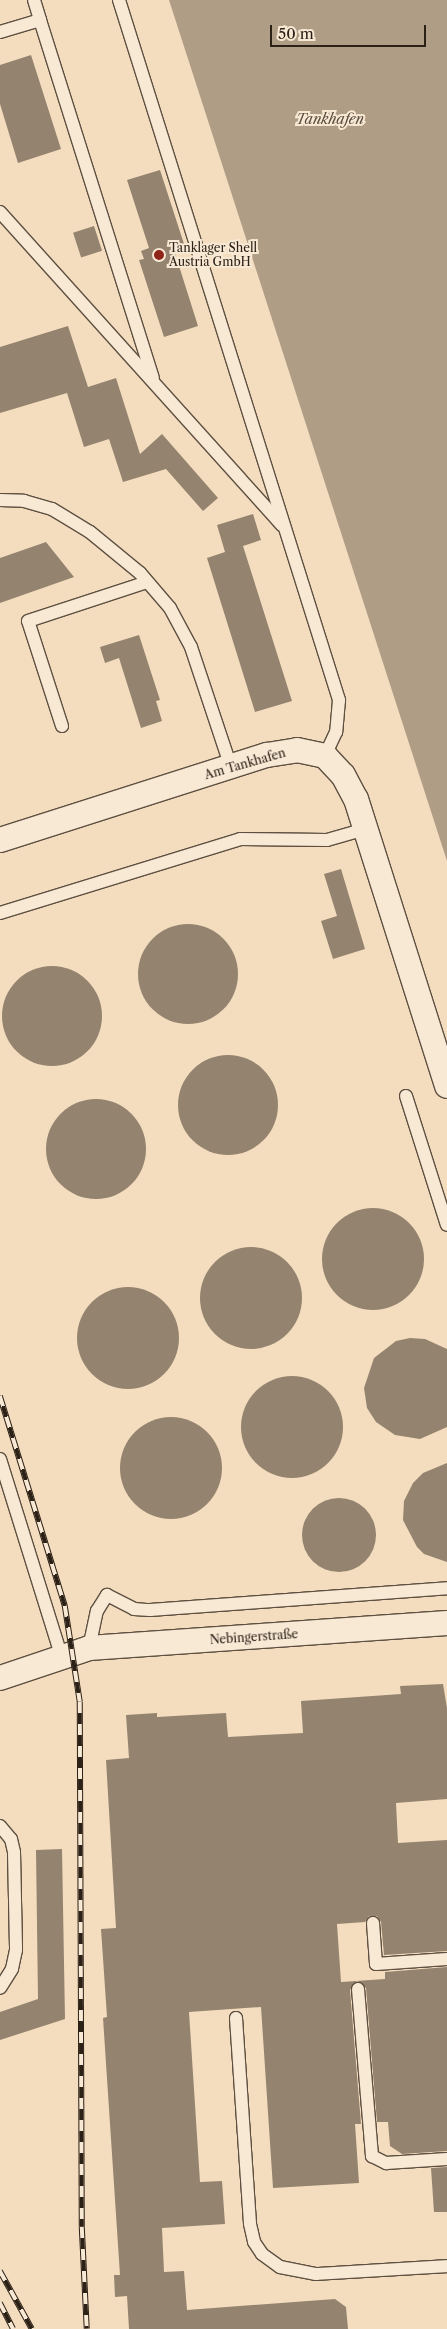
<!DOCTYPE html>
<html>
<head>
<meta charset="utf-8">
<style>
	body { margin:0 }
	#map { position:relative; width:447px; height:2329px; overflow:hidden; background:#f4ddbf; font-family:"Libre Caslon Text",serif }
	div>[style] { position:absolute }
	.water>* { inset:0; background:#b09d86 }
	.building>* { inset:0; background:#94836e; transform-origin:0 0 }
	.round { border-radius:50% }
	.roads { filter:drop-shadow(1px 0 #5e5041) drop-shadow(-1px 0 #5e5041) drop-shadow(0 1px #5e5041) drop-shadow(0 -1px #5e5041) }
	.service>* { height:12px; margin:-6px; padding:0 6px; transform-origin:6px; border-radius:6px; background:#f8e9d5 }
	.minor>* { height:24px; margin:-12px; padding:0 12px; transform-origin:12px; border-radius:12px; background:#f8e9d5 }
	.rail>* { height:5.5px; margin-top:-2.75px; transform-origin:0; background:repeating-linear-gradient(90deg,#f8e9d5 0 11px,#2c2117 0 22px); box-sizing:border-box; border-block:1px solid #2c2117 }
	.dots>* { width:14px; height:14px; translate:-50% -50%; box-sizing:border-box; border:2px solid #f8e9d5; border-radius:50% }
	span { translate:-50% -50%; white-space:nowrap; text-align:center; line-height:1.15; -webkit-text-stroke:4px #f8e9d5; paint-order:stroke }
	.poi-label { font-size:12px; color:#2c2117 }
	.left { translate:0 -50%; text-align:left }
	.street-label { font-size:12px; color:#2c2117 }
	.water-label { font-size:14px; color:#5a4c3e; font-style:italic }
	.scale { position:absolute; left:270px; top:25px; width:156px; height:22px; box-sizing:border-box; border:2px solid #2c2117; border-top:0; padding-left:6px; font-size:15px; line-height:18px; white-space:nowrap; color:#2c2117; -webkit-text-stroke:4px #f8e9d5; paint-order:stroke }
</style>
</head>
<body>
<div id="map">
	<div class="water">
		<i style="clip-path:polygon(169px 0,447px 0,447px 861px)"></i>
	</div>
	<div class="building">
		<i style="clip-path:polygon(31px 55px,61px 149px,18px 163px,0 104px,0 65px)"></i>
		<i style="clip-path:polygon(160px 170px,185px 247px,174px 250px,198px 326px,164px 337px,139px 260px,144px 259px,141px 251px,149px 248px,127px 180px)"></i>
		<i style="left:94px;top:226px;width:26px;height:22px;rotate:72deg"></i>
		<i style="clip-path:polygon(68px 326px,88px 387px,116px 378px,140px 454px,162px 434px,218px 498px,203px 511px,166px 469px,123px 482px,109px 439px,84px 447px,67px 393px,0 413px,0 347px)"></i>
		<i style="clip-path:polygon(253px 514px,261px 540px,243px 546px,292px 701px,255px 712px,207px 558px,225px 552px,217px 525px)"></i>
		<i style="clip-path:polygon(46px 542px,74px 577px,0 603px,0 558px)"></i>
		<i style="clip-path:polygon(139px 635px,160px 700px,156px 701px,162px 721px,141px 728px,119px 658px,105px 663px,100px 647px)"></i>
		<i style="clip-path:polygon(341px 869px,365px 949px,333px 959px,321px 921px,337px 916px,324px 874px)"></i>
		<i class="round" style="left:138px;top:924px;width:100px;height:100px"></i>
		<i class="round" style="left:2px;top:966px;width:100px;height:100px"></i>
		<i class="round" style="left:178px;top:1055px;width:100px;height:100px"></i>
		<i class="round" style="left:46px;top:1099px;width:100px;height:100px"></i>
		<i class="round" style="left:322px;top:1208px;width:102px;height:102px"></i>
		<i class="round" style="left:200px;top:1247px;width:102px;height:102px"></i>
		<i class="round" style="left:77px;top:1287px;width:102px;height:102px"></i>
		<i style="clip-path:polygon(410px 1338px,425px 1339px,447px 1349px,447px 1427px,420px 1439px,395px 1435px,376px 1422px,367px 1408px,364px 1388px,374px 1358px,396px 1341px)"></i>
		<i class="round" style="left:241px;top:1376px;width:102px;height:102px"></i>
		<i class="round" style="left:120px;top:1417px;width:102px;height:102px"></i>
		<i style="clip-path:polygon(447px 1463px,447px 1562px,424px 1554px,417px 1547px,403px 1520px,404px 1501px,413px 1483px,423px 1473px)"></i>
		<i class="round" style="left:302px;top:1498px;width:74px;height:74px"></i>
		<i style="clip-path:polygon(443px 1684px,447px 1708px,447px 1799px,396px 1803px,398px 1843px,447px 1840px,447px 1951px,384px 1955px,381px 1922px,377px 1916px,369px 1916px,365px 1922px,337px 1924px,341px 1982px,385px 1979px,385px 1972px,447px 1967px,447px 2151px,402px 2154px,390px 2146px,388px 2122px,377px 2122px,366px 1988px,357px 1981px,350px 1990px,361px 2124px,355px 2124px,359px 2183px,273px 2188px,261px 2007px,189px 2012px,200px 2182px,222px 2181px,225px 2224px,162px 2228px,164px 2272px,184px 2271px,187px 2310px,335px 2299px,346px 2307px,348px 2329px,129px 2329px,127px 2296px,115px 2297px,114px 2275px,120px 2275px,103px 2018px,107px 2017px,101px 1929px,116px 1928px,106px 1760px,129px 1758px,126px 1715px,157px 1713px,157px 1717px,226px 1713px,228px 1737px,303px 1733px,301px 1701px,401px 1694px,400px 1686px)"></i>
		<i style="clip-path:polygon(62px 1849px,65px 2019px,0 2040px,0 2012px,38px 1999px,36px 1850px)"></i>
		<i style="clip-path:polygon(447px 2167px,447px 2212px,434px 2212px,431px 2168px)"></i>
	</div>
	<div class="roads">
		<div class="service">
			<i style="left:34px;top:0;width:21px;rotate:73deg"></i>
			<i style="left:119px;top:0;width:734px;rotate:72.55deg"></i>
			<i style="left:339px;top:700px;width:32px;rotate:95deg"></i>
			<i style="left:336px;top:732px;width:26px;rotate:115deg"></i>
			<i style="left:0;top:32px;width:42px;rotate:-16.7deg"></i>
			<i style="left:40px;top:20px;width:375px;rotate:72.5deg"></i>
			<i style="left:0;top:212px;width:421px;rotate:48deg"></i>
			<i style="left:0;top:500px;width:24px;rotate:2deg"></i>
			<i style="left:24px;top:501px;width:29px;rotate:16deg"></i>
			<i style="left:52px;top:509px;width:44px;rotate:31.2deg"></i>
			<i style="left:90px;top:532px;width:65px;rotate:39.4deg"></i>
			<i style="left:140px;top:573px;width:46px;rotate:49.4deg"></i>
			<i style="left:170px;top:608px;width:44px;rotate:61.7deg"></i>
			<i style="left:191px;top:647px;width:126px;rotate:71.6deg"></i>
			<i style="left:62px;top:726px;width:110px;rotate:-107.9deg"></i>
			<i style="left:28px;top:621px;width:125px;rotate:-18.1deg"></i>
			<i style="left:0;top:913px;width:251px;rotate:-17.1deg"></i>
			<i style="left:240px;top:839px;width:87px;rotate:0.7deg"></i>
			<i style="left:327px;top:840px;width:40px;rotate:-16deg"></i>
			<i style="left:406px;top:1096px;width:135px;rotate:72.4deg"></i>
			<i style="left:0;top:1459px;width:205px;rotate:72.7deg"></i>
			<i style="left:89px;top:1648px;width:38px;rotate:-78deg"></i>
			<i style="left:97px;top:1611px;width:19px;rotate:-58deg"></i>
			<i style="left:107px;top:1595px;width:30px;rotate:27deg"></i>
			<i style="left:134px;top:1609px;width:16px;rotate:4deg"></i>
			<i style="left:150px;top:1610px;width:298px;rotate:-4.2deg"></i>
			<i style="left:0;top:1826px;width:17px;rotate:50deg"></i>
			<i style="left:11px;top:1839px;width:13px;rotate:77deg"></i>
			<i style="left:14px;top:1852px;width:98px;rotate:88.8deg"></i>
			<i style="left:16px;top:1950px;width:19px;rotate:102deg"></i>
			<i style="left:12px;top:1969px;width:22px;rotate:122deg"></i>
			<i style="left:373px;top:1923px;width:41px;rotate:85.8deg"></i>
			<i style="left:376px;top:1964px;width:71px;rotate:-4deg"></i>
			<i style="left:358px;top:1989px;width:168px;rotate:85.2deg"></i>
			<i style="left:372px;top:2156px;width:16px;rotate:27deg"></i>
			<i style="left:386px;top:2163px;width:61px;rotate:-3.8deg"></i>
			<i style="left:236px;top:2018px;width:206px;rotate:86.1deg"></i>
			<i style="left:250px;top:2224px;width:18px;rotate:77deg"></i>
			<i style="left:254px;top:2242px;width:14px;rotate:56deg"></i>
			<i style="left:262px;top:2254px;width:22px;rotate:36deg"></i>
			<i style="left:280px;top:2267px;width:37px;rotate:11deg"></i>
			<i style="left:316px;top:2274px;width:131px;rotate:-3.5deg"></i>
		</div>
		<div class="minor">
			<i style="left:0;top:840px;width:280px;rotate:-17.7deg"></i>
			<i style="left:267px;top:755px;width:30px;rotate:-9deg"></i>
			<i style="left:297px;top:750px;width:29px;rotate:12deg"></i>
			<i style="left:325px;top:756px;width:26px;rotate:47deg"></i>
			<i style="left:343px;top:775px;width:27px;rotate:62deg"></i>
			<i style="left:356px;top:799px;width:301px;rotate:72.4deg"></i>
			<i style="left:0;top:1678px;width:94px;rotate:-18.6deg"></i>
			<i style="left:89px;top:1648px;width:359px;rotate:-4deg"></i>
		</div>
	</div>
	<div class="rail">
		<i style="left:0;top:1396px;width:220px;rotate:72.8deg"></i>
		<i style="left:65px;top:1606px;width:97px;rotate:81.1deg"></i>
		<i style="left:80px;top:1702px;width:525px;rotate:89.78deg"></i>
		<i style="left:82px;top:2227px;width:102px;rotate:87.2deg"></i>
		<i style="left:0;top:2271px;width:66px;rotate:61.1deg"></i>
		<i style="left:0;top:2303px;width:29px;rotate:63deg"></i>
	</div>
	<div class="dots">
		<i style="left:159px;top:255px;background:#8f2418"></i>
	</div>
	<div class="poi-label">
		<span class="left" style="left:169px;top:255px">Tanklager Shell<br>Austria GmbH</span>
	</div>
	<div class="street-label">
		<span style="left:245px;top:764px;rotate:-16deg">Am Tankhafen</span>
		<span style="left:254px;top:1637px;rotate:-4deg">Nebingerstraße</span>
	</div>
	<div class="water-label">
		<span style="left:330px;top:119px">Tankhafen</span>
	</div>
	<div class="scale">50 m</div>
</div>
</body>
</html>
